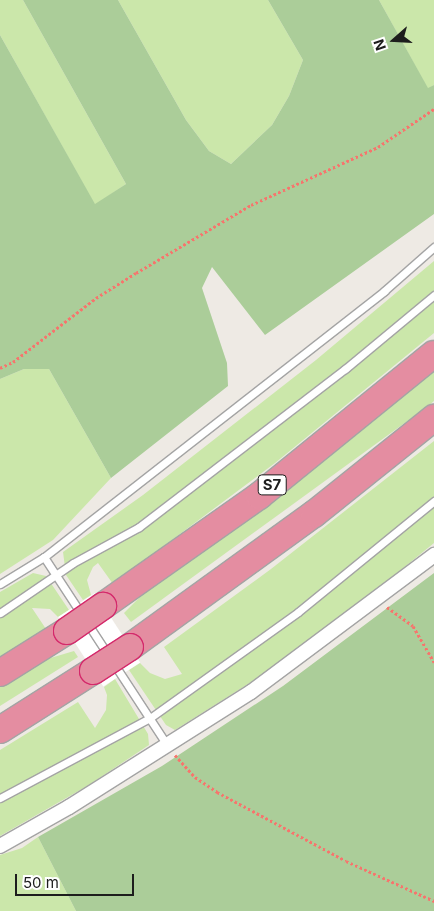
<!DOCTYPE html>
<html>
<head>
<meta charset="utf-8">
<style>
	body { margin:0 }
	#map { position:relative; width:434px; height:911px; overflow:hidden; background:#eeeae4; font-family:Inter,sans-serif }
	div>[style] { position:absolute }
	.grass>* { inset:0; background:#cbe7aa }
	.forest>* { inset:0; background:#abcd99 }
	.pier>* { inset:0; background:#fff; transform-origin:0 0 }
	.path>* { height:3px; margin-top:-1.5px; transform-origin:0; background:repeating-linear-gradient(90deg,#f6756d 0 2.5px,transparent 0 5px) }
	.roads { filter:drop-shadow(1px 0 #a4a4a4) drop-shadow(-1px 0 #a4a4a4) drop-shadow(0 1px #a4a4a4) drop-shadow(0 -1px #a4a4a4) }
	.lane>* { height:7px; margin:-3.5px; padding:0 3.5px; transform-origin:3.5px; border-radius:3.5px; background:#fff }
	.street>* { height:14px; margin:-7px; padding:0 7px; transform-origin:7px; border-radius:7px; background:#fff }
	.highway>* { height:26px; margin:-13px; padding:0 13px; transform-origin:13px; border-radius:13px; background:#e48da1 }
	.bridges { filter:drop-shadow(1px 0 #d4296b) drop-shadow(-1px 0 #d4296b) drop-shadow(0 1px #d4296b) drop-shadow(0 -1px #d4296b) }
	.highway-bridge>* { height:26px; margin:-13px; padding:0 13px; transform-origin:13px; border-radius:13px; background:#e48da1 }
	span { translate:-50% -50%; white-space:nowrap; text-align:center; line-height:1.15; -webkit-text-stroke:4px #fff; paint-order:stroke }
	.shield-label span { padding:1px 4px; background:#fff; border:1px solid; border-radius:4px; -webkit-text-stroke-width:0 }
	.shield-label { font-size:15px; color:#1d1d1d; font-weight:700 }
	.north { position:absolute; left:369px; top:15px; width:50px; height:50px; -webkit-text-stroke:4px #fff; paint-order:stroke; rotate:251deg; font-size:14px; font-weight:700; line-height:20px; text-align:center; color:#1d1d1d }
	.north::after { content:''; display:block; margin:auto; width:18px; height:22px; background:#1d1d1d; clip-path:polygon(50% 0,100% 100%,50% 72%,0 100%) }
	.scale { position:absolute; left:15px; top:874px; width:119px; height:22px; box-sizing:border-box; border:2px solid #1d1d1d; border-top:0; padding-left:6px; font-size:15px; line-height:18px; white-space:nowrap; color:#1d1d1d; -webkit-text-stroke:4px #fff; paint-order:stroke }
</style>
</head>
<body>
<div id="map">
	<div class="grass">
		<i style="clip-path:polygon(0 0,23px 0,126px 184px,95px 205px,0 35px)"></i>
		<i style="clip-path:polygon(118px 0,268px 0,303px 60px,289px 96px,272px 125px,231px 164px,209px 151px,186px 120px)"></i>
		<i style="clip-path:polygon(379px 0,434px 0,434px 85px,428px 89px)"></i>
		<i style="clip-path:polygon(434px 261px,434px 333px,275px 463px,113px 584px,98px 563px,93px 567px,87px 580px,91px 595px,83px 600px,66px 575px,63px 552px,143px 495px,316px 360px)"></i>
		<i style="clip-path:polygon(24px 369px,49px 369px,111px 478px,53px 540px,0 574px,0 379px)"></i>
		<i style="clip-path:polygon(434px 369px,434px 401px,428px 406px,131px 622px,124px 613px,148px 589px)"></i>
		<i style="clip-path:polygon(434px 441px,434px 543px,385px 583px,253px 681px,175px 730px,166px 725px,129px 670px,140px 663px,150px 673px,165px 679px,182px 674px,164px 647px,271px 569px)"></i>
		<i style="clip-path:polygon(33px 573px,46px 576px,69px 610px,58px 617px,50px 609px,32px 608px,46px 629px,0 657px,0 592px)"></i>
		<i style="clip-path:polygon(74px 651px,78px 657px,0 706px,0 685px,37px 662px)"></i>
		<i style="clip-path:polygon(115px 679px,148px 734px,149px 745px,89px 785px,0 836px,0 750px,78px 702px,95px 728px,106px 710px,107px 695px,104px 687px)"></i>
		<i style="clip-path:polygon(38px 837px,76px 911px,0 911px,0 855px,22px 848px)"></i>
	</div>
	<div class="forest">
		<i style="clip-path:polygon(23px 0,118px 0,186px 120px,209px 151px,231px 164px,272px 125px,289px 96px,303px 60px,268px 0,379px 0,428px 88px,434px 85px,434px 214px,265px 335px,212px 267px,202px 288px,227px 363px,228px 386px,111px 478px,49px 369px,24px 369px,0 379px,0 35px,95px 204px,126px 184px)"></i>
		<i style="clip-path:polygon(434px 573px,434px 911px,76px 911px,38px 837px,162px 766px,283px 686px)"></i>
	</div>
	<div class="pier">
		<i style="left:95px;top:593px;width:83px;height:44px;rotate:57deg"></i>
	</div>
	<div class="path">
		<i style="left:0;top:368px;width:14px;rotate:-25deg"></i>
		<i style="left:13px;top:362px;width:105px;rotate:-37.6deg"></i>
		<i style="left:96px;top:298px;width:47px;rotate:-32deg"></i>
		<i style="left:136px;top:273px;width:134px;rotate:-30.6deg"></i>
		<i style="left:251px;top:205px;width:140px;rotate:-24.5deg"></i>
		<i style="left:378px;top:147px;width:68px;rotate:-34.2deg"></i>
		<i style="left:387px;top:607px;width:32px;rotate:36deg"></i>
		<i style="left:413px;top:626px;width:42px;rotate:59.7deg"></i>
		<i style="left:175px;top:755px;width:30px;rotate:48deg"></i>
		<i style="left:195px;top:777px;width:27px;rotate:34deg"></i>
		<i style="left:217px;top:792px;width:146px;rotate:28.1deg"></i>
		<i style="left:346px;top:861px;width:97px;rotate:24.4deg"></i>
	</div>
	<div class="roads">
		<div class="lane">
			<i style="left:44px;top:557px;width:225px;rotate:56.8deg"></i>
			<i style="left:0;top:584px;width:52px;rotate:-31.5deg"></i>
			<i style="left:44px;top:557px;width:432px;rotate:-38deg"></i>
			<i style="left:384px;top:291px;width:67px;rotate:-41.3deg"></i>
			<i style="left:0;top:613px;width:88px;rotate:-34.4deg"></i>
			<i style="left:73px;top:563px;width:75px;rotate:-28.6deg"></i>
			<i style="left:139px;top:527px;width:260px;rotate:-37.5deg"></i>
			<i style="left:345px;top:369px;width:116px;rotate:-39.7deg"></i>
			<i style="left:0;top:798px;width:170px;rotate:-28.1deg"></i>
			<i style="left:150px;top:718px;width:182px;rotate:-35.6deg"></i>
			<i style="left:298px;top:612px;width:176px;rotate:-39.2deg"></i>
		</div>
		<div class="street">
			<i style="left:0;top:846px;width:79px;rotate:-29.5deg"></i>
			<i style="left:69px;top:807px;width:215px;rotate:-32.3deg"></i>
			<i style="left:251px;top:692px;width:229px;rotate:-36.8deg"></i>
		</div>
		<div class="highway">
			<i style="left:103px;top:606px;width:191px;rotate:-35.2deg"></i>
			<i style="left:259px;top:496px;width:225px;rotate:-39.1deg"></i>
			<i style="left:130px;top:647px;width:227px;rotate:-35.9deg"></i>
			<i style="left:314px;top:514px;width:154px;rotate:-38.7deg"></i>
			<i style="left:0;top:673px;width:79px;rotate:-32.1deg"></i>
			<i style="left:0;top:730px;width:110px;rotate:-32.4deg"></i>
		</div>
	</div>
	<div class="bridges">
		<div class="highway-bridge">
			<i style="left:67px;top:631px;width:44px;rotate:-34.8deg"></i>
			<i style="left:93px;top:671px;width:44px;rotate:-33deg"></i>
		</div>
	</div>
	<div class="shield-label">
		<span style="left:272px;top:485px">S7</span>
	</div>
	<div class="north">N</div>
	<div class="scale">50 m</div>
</div>
</body>
</html>
